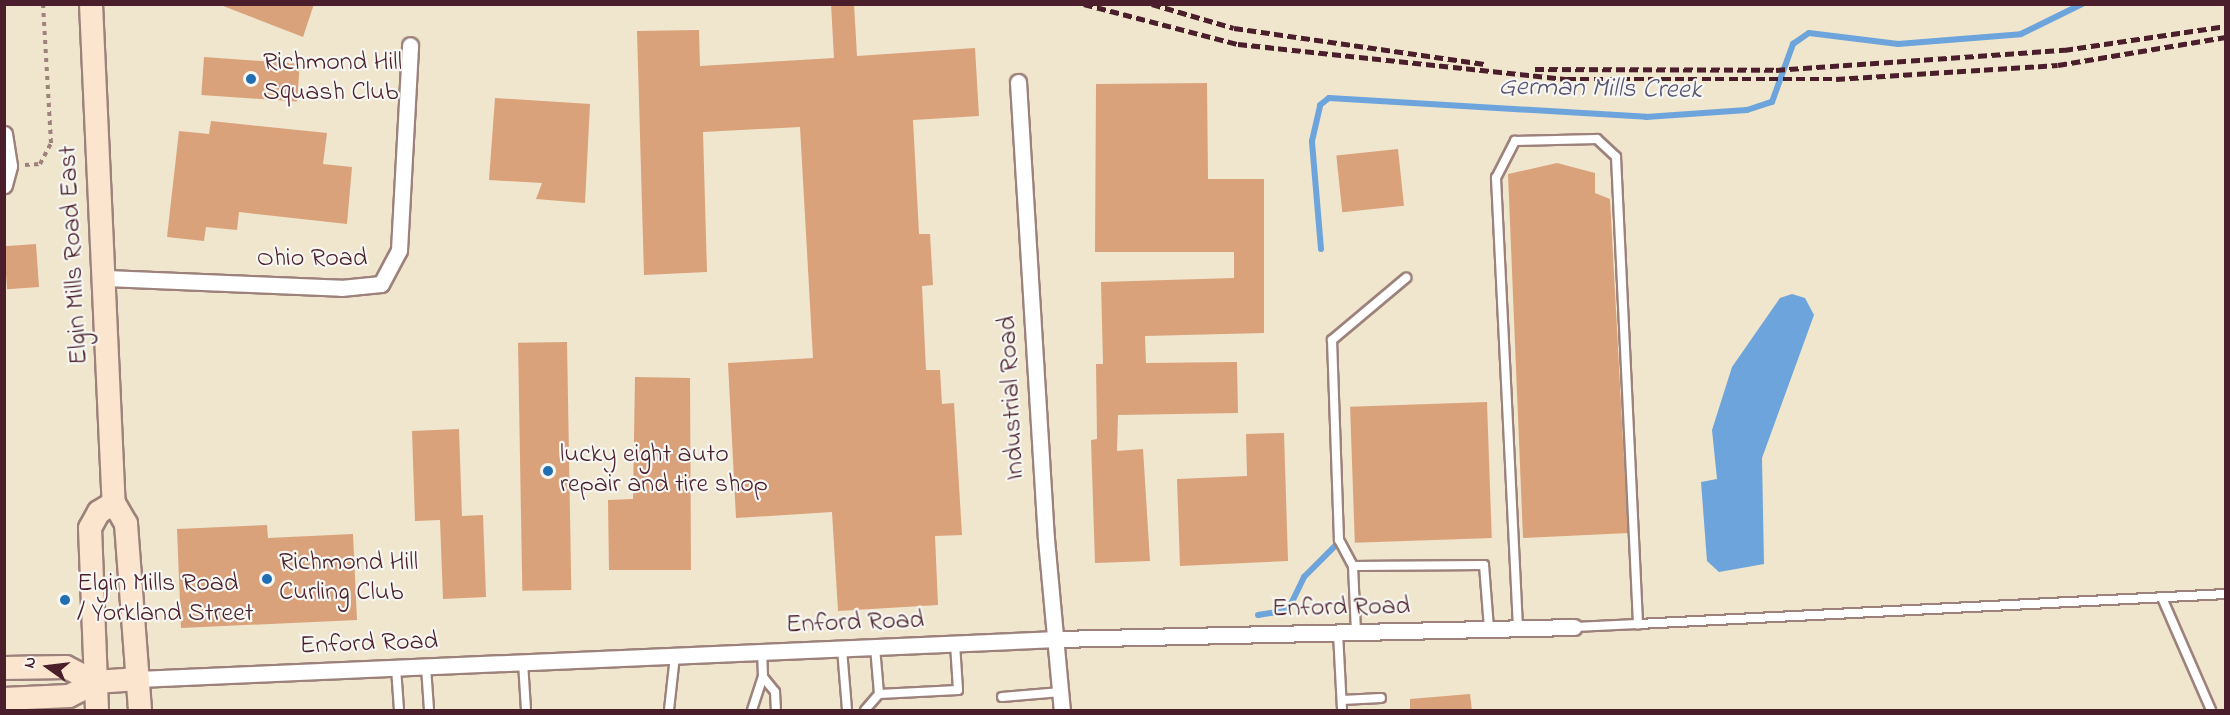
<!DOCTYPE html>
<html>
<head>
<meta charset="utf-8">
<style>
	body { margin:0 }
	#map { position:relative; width:2230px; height:715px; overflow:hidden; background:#f0e5cd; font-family:"Indie Flower",sans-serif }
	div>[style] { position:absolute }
	.water>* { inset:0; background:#6ca4db }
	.stream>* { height:6px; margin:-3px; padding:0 3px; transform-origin:3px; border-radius:3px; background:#6ca4db }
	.building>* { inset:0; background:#d9a27b; transform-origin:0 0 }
	.path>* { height:4px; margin-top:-2px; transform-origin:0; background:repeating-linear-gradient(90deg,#9d827c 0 4.5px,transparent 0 9px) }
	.roads { filter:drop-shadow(2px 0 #9d827c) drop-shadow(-2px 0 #9d827c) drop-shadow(0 2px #9d827c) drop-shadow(0 -2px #9d827c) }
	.lane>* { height:8px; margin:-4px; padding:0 4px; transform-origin:4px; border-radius:4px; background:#fff }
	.street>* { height:15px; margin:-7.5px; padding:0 7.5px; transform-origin:7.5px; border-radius:7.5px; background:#fff }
	.secondary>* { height:22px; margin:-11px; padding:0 11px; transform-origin:11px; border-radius:11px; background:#fbe5cf }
	.rail>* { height:4.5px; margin-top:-2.25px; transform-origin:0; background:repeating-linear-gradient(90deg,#4a1f2b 0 9px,transparent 0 13.5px) }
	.dots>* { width:16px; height:16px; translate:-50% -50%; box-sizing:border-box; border:3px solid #f6f6f2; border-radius:50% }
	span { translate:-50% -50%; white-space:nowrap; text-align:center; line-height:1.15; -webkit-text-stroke:4.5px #f6f6f2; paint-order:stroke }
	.poi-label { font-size:26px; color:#4a1f2b }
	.left { translate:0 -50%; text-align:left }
	.street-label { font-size:26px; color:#4a1f2b }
	.water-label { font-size:27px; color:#585471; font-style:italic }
	.frame { position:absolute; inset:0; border:6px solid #4a1f2b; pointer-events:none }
	.north { position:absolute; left:18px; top:637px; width:60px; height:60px; -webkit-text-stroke:4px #f6f6f2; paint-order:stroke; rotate:284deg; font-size:16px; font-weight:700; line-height:24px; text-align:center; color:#4a1f2b }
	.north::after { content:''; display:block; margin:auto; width:21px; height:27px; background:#4a1f2b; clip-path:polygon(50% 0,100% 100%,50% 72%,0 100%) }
</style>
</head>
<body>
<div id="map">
	<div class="water">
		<i style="clip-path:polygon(1792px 294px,1805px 298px,1814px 315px,1762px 458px,1764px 564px,1719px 572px,1707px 561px,1701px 482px,1717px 479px,1712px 430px,1732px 367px,1780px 298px)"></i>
	</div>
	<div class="stream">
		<i style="left:1321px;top:249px;width:108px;rotate:-94.8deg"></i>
		<i style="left:1312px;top:141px;width:37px;rotate:-77deg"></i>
		<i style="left:1320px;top:105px;width:11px;rotate:-38deg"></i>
		<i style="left:1329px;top:98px;width:318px;rotate:3.4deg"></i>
		<i style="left:1646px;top:117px;width:101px;rotate:-4deg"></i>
		<i style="left:1747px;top:110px;width:26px;rotate:-18deg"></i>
		<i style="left:1772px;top:102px;width:62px;rotate:-70.1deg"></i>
		<i style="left:1793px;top:44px;width:19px;rotate:-35deg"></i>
		<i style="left:1809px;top:33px;width:90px;rotate:7deg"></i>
		<i style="left:1898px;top:44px;width:123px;rotate:-4.6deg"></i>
		<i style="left:2021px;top:34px;width:68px;rotate:-26.2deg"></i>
		<i style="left:1258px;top:615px;width:30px;rotate:-9deg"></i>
		<i style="left:1288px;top:610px;width:37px;rotate:-64deg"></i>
		<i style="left:1304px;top:577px;width:45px;rotate:-45deg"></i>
	</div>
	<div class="building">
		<i style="clip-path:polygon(218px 4px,314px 4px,303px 37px)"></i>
		<i style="clip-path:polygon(831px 4px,854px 4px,857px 56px,975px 48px,979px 116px,913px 120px,919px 234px,930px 234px,933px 285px,922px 286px,926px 370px,940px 370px,942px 404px,954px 403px,962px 535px,935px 536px,938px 605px,838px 611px,832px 512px,736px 518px,728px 363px,813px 358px,800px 127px,703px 132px,707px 272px,644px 275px,637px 31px,699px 30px,700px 66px,834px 58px)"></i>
		<i style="left:204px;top:57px;width:96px;height:38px;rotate:4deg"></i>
		<i style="clip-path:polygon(1207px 83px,1208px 179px,1264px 179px,1264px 333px,1145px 336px,1146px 363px,1237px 362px,1238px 413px,1118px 415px,1117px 451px,1143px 449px,1150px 561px,1095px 563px,1091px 440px,1097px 439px,1096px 364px,1103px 364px,1101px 282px,1234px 278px,1234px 252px,1095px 252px,1096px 84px)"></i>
		<i style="clip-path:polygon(495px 98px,590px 104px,585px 203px,536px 199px,542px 183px,489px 180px)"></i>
		<i style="clip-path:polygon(211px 121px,327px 133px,323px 164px,352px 167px,347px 224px,239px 212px,237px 230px,206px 227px,204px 241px,167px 237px,179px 131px,209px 134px)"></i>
		<i style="left:1398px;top:149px;width:57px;height:62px;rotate:84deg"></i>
		<i style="clip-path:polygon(1557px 163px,1595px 173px,1595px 193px,1610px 199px,1628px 533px,1523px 538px,1508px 174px)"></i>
		<i style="left:36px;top:244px;width:43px;height:32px;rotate:86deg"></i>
		<i style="left:567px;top:342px;width:248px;height:49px;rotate:89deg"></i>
		<i style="clip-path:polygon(635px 377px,690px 378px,691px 570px,609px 570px,608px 500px,633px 499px)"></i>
		<i style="left:1487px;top:402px;width:136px;height:137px;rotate:88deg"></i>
		<i style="clip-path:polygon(459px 429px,462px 516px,483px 515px,486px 597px,443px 599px,440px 520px,415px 521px,412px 431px)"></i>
		<i style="clip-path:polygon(1284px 433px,1288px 561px,1180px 566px,1177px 479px,1247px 476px,1246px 434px)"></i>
		<i style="clip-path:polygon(267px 525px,268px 538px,353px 534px,357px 620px,181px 628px,177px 529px)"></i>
		<i style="clip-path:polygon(1470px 694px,1472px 711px,1410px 711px,1410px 699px)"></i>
	</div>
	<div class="path">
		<i style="left:25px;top:165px;width:15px;rotate:-4deg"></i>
		<i style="left:40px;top:164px;width:24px;rotate:-62deg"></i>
		<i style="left:51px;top:143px;width:139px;rotate:-93.3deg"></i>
	</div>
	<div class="roads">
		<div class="lane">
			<i style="left:1353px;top:566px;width:30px;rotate:-118deg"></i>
			<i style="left:1339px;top:540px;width:200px;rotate:-92deg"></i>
			<i style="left:1332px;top:340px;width:97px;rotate:-40deg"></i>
			<i style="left:2163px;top:600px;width:120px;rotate:66.4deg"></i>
			<i style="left:1638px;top:624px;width:589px;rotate:-2.92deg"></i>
			<i style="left:1518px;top:628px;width:451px;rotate:-92.8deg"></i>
			<i style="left:1496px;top:178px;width:42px;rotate:-62.8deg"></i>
			<i style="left:1515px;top:141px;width:82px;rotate:-1.4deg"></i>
			<i style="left:1597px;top:139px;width:26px;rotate:43deg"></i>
			<i style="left:1616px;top:157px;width:468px;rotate:87.3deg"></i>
			<i style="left:1638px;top:624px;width:64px;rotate:177.3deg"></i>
			<i style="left:1356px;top:632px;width:66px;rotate:-92.6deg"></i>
			<i style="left:1353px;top:566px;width:131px;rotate:-0.4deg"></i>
			<i style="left:1484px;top:565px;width:64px;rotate:85.5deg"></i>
			<i style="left:1338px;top:633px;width:77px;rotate:87deg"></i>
			<i style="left:875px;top:647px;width:47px;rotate:85.1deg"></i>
			<i style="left:879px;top:694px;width:79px;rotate:-2.9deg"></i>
			<i style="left:958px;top:690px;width:46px;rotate:-93.7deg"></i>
			<i style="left:842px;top:649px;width:61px;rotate:85.3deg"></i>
			<i style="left:523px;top:662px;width:48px;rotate:86.4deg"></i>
			<i style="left:426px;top:667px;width:43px;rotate:86deg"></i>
			<i style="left:396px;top:668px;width:42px;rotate:85.9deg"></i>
			<i style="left:763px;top:677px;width:19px;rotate:51deg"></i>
			<i style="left:775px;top:692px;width:18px;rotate:87deg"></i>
			<i style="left:1002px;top:697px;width:59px;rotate:-4.8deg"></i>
			<i style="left:1342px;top:700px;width:39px;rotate:-3deg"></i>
			<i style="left:669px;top:710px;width:54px;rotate:-83.7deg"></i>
			<i style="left:752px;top:710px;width:35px;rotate:-72deg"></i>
			<i style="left:763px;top:677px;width:25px;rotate:-92deg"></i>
			<i style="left:865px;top:710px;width:21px;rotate:-49deg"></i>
		</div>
		<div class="street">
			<i style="left:1018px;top:82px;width:458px;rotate:86.5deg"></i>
			<i style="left:1046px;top:539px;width:172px;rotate:84.7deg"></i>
			<i style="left:4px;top:134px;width:32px;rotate:81deg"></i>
			<i style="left:9px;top:166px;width:20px;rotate:105deg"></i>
			<i style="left:106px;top:278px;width:235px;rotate:2.4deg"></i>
			<i style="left:341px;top:288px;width:40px;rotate:-5.7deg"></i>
			<i style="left:381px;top:284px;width:38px;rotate:-62deg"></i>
			<i style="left:399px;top:250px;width:205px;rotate:-86.9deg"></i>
			<i style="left:138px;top:679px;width:920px;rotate:-2.49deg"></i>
			<i style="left:1057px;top:639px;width:517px;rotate:-1.33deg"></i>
		</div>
		<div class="secondary">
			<i style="left:91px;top:4px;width:500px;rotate:87.4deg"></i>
			<i style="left:114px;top:503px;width:24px;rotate:60deg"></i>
			<i style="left:126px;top:524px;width:187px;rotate:85.7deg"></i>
			<i style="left:4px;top:668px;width:62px;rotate:-0.9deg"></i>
			<i style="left:66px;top:667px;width:34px;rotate:27deg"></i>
			<i style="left:4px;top:699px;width:65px;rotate:-2.6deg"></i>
			<i style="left:69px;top:696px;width:30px;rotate:-27deg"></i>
			<i style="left:96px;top:682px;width:42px;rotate:-4.1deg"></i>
			<i style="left:97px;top:710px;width:182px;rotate:-92.2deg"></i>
			<i style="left:90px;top:528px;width:18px;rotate:-61deg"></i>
			<i style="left:99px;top:512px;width:17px;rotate:-31deg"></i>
		</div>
	</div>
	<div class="rail">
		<i style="left:1084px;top:4px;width:159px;rotate:14.6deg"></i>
		<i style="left:1238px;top:44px;width:331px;rotate:6.1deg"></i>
		<i style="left:1567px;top:79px;width:269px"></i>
		<i style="left:1836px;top:79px;width:222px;rotate:-3.6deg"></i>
		<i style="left:2058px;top:65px;width:170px;rotate:-9.5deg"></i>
		<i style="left:1152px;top:4px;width:85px;rotate:16.3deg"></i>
		<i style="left:1234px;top:28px;width:253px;rotate:8.2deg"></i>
		<i style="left:1535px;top:69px;width:241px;rotate:0.2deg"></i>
		<i style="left:1776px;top:70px;width:289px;rotate:-4deg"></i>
		<i style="left:2064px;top:50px;width:164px;rotate:-8.4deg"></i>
	</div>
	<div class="dots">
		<i style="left:251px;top:79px;background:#1f6fb2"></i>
		<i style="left:548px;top:471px;background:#1f6fb2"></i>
		<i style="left:267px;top:579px;background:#1f6fb2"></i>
		<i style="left:65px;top:600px;background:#1f6fb2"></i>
	</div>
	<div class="poi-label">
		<span class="left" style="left:263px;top:79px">Richmond Hill<br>Squash Club</span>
		<span class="left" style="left:560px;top:471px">lucky eight auto<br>repair and tire shop</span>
		<span class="left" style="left:279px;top:579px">Richmond Hill<br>Curling Club</span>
		<span class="left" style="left:77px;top:600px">Elgin Mills Road<br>/ Yorkland Street</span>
	</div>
	<div class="street-label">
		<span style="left:75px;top:255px;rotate:-93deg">Elgin Mills Road East</span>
		<span style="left:312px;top:260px">Ohio Road</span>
		<span style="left:1013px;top:398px;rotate:-93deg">Industrial Road</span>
		<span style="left:1341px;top:609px;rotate:-1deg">Enford Road</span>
		<span style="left:855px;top:624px;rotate:-2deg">Enford Road</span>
		<span style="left:369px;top:645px;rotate:-2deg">Enford Road</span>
	</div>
	<div class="water-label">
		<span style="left:1600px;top:89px;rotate:1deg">German Mills Creek</span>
	</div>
	<div class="frame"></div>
	<div class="north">N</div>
</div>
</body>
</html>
